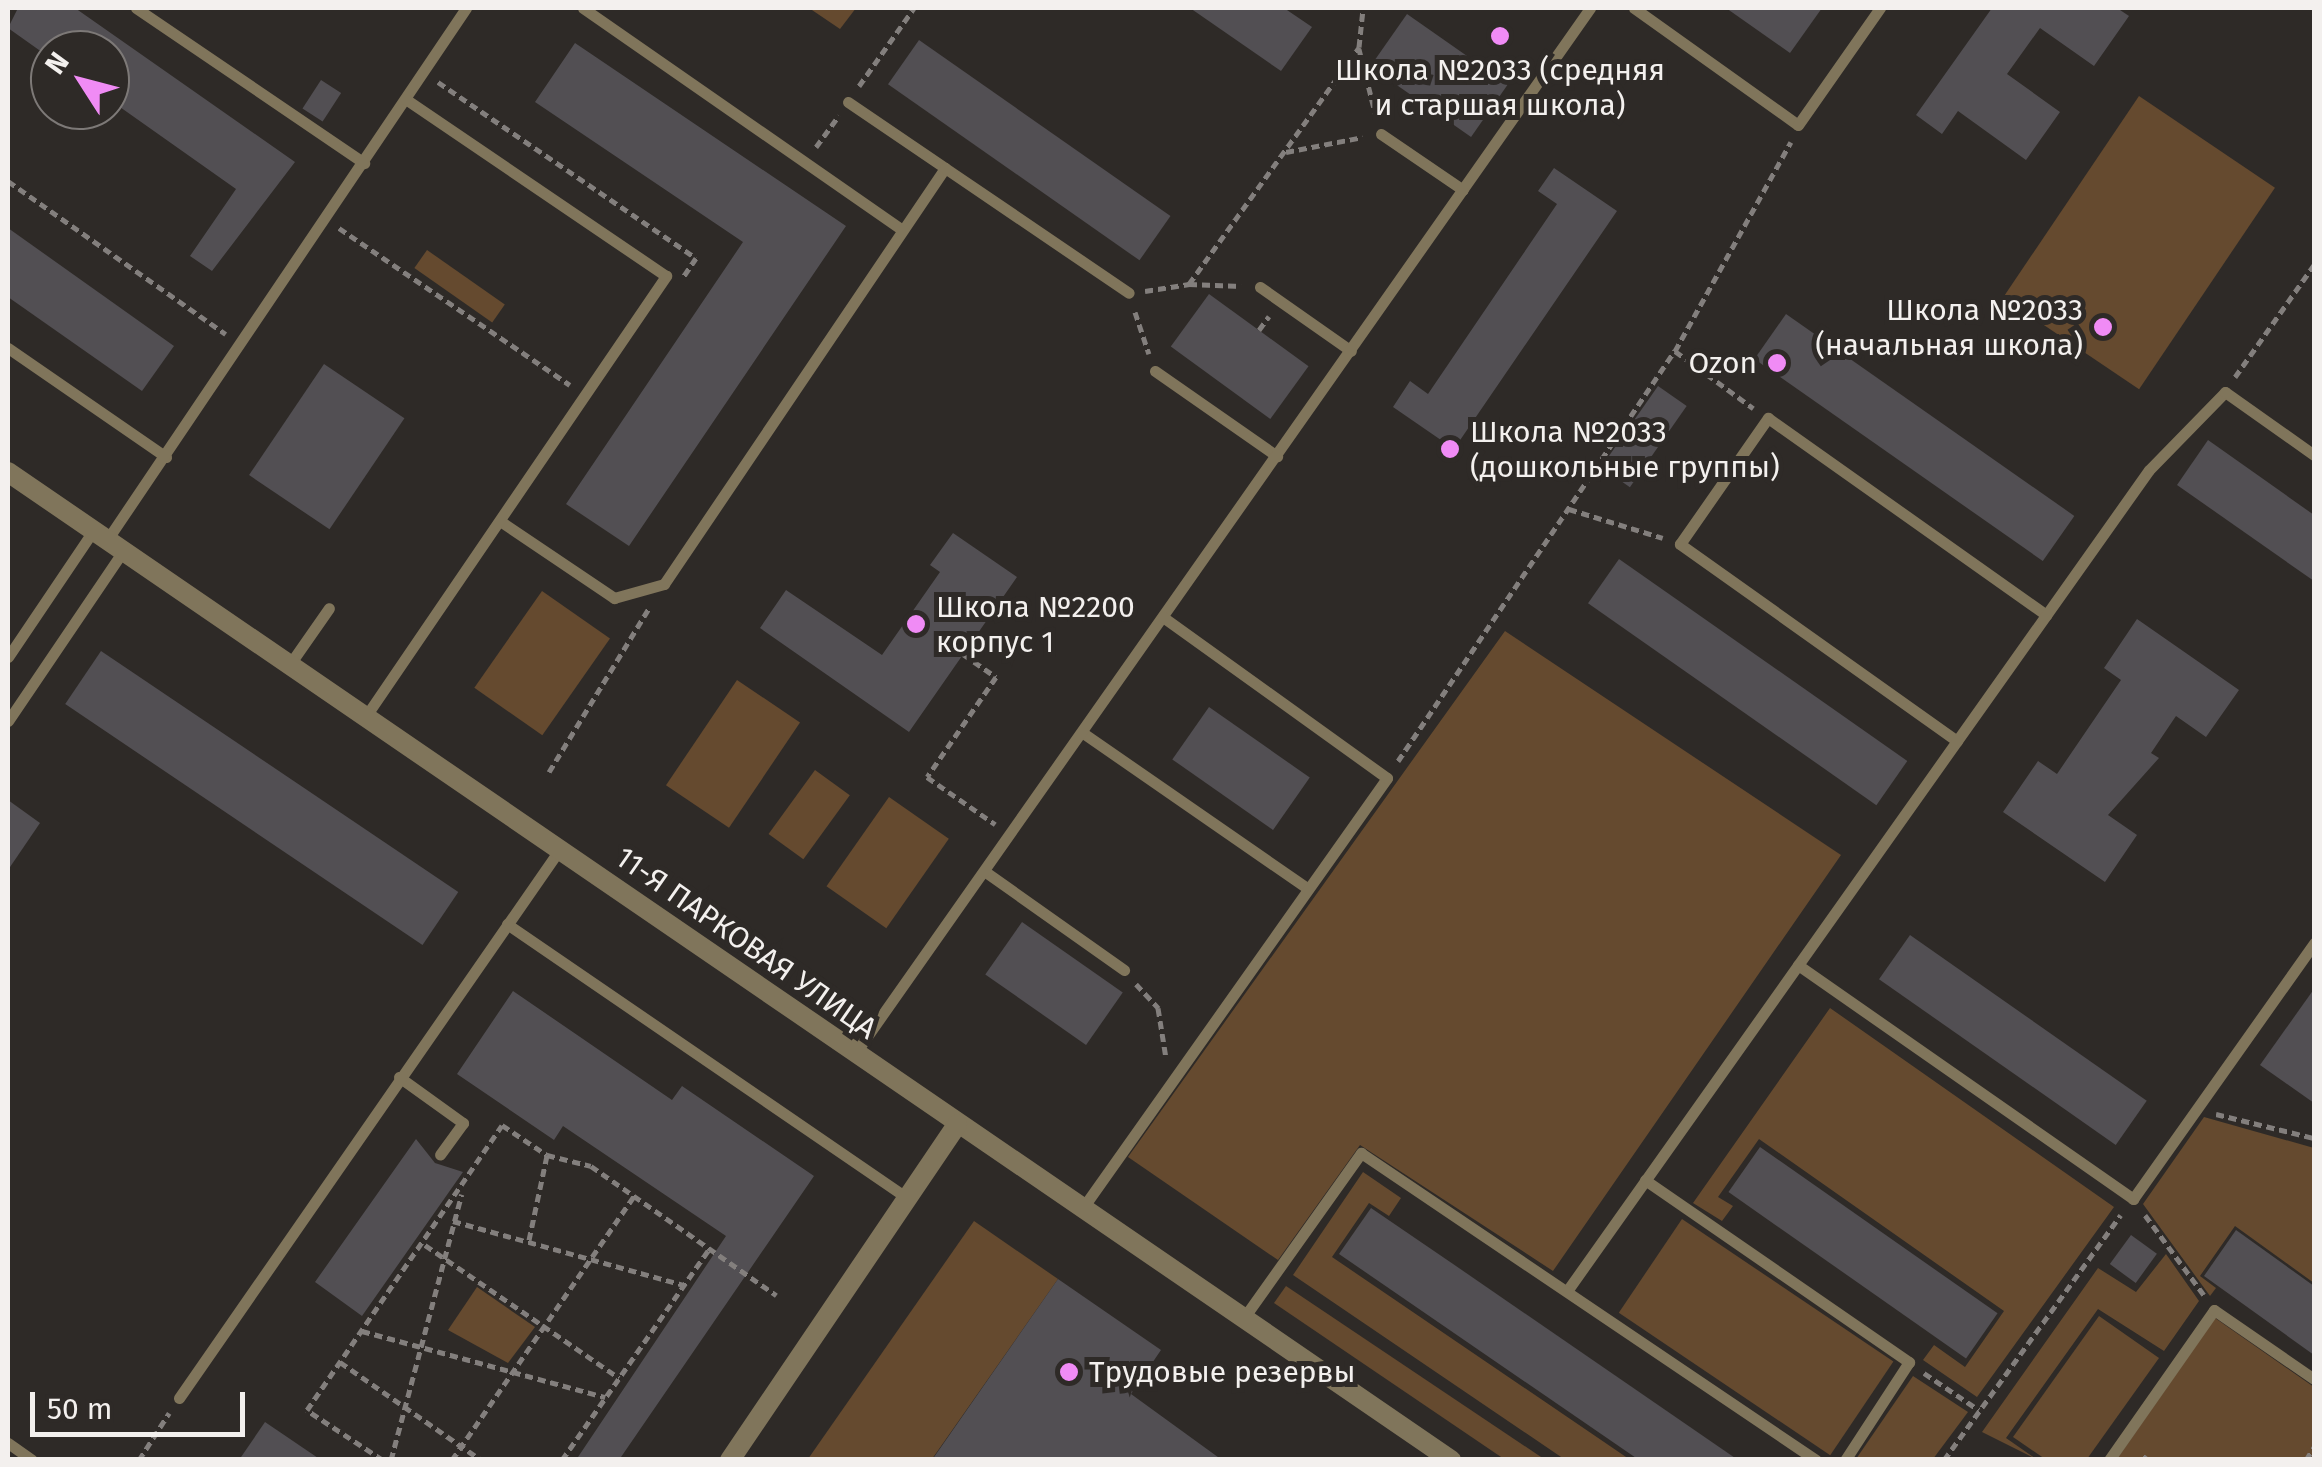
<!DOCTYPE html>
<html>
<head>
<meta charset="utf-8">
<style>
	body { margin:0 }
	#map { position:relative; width:2322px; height:1467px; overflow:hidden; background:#2e2a27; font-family:"Fira Sans",sans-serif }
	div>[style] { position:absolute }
	.green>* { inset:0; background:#654a2f; transform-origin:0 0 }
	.building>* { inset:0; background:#524f53; transform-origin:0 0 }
	.path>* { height:5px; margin-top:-2.5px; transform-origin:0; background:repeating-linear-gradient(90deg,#837f7d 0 8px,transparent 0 13px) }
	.service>* { height:11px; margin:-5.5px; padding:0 5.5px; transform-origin:5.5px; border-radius:5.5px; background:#80755b }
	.minor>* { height:20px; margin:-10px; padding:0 10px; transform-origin:10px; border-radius:10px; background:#80755b }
	.dots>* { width:28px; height:28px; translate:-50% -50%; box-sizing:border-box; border:5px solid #2e2a27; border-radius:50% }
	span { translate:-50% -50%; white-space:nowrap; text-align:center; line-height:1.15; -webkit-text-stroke:10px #2e2a27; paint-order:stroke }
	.poi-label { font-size:30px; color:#f3f0ee }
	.right { translate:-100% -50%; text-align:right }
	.left { translate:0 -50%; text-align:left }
	.street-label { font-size:30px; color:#f3f0ee }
	.frame { position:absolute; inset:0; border:10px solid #f3f0ee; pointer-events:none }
	.north { position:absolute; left:30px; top:30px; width:100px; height:100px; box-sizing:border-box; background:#2e2a27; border:2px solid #7d7977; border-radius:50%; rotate:306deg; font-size:28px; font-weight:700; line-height:40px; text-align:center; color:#f3f0ee }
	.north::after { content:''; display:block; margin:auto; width:35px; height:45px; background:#f08bf5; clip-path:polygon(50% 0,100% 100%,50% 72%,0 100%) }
	.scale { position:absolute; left:30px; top:1392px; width:215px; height:45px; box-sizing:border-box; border:5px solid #f3f0ee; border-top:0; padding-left:12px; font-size:30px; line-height:35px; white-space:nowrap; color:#f3f0ee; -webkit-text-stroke:8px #2e2a27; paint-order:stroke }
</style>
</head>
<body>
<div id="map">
	<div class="green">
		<i style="clip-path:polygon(809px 8px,856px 8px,840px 29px)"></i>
		<i style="left:2139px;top:96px;width:164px;height:243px;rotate:34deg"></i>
		<i style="left:427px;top:250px;width:95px;height:22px;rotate:35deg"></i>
		<i style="left:542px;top:591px;width:83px;height:118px;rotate:35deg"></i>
		<i style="clip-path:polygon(1505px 631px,1841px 855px,1553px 1271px,1360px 1145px,1278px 1260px,1128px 1157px)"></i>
		<i style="left:737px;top:680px;width:76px;height:127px;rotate:34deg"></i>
		<i style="left:815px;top:770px;width:43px;height:79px;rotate:36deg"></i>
		<i style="left:889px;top:797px;width:73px;height:109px;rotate:35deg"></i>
		<i style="clip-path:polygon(1830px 1008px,2114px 1207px,1977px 1397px,1923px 1360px,1934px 1345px,1965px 1367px,2004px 1311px,1759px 1139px,1718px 1197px,1733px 1206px,1722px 1221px,1693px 1203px)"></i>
		<i style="clip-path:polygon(2204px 1117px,2314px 1148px,2314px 1283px,2235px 1226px,2200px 1276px,2216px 1288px,2210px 1296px,2143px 1204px)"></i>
		<i style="clip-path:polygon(1363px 1172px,1401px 1198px,1389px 1216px,1369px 1203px,1332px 1257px,1629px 1459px,1564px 1459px,1293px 1275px)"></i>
		<i style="left:1682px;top:1219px;width:255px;height:113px;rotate:34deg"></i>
		<i style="clip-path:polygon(974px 1221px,1058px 1279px,932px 1459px,808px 1459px)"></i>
		<i style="clip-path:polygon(2166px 1254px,2199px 1301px,2164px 1351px,2098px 1309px,2006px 1438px,2036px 1459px,1982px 1432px,2098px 1268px,2136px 1292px)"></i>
		<i style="clip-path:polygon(1286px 1286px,1544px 1459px,1504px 1459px,1274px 1303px)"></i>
		<i style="clip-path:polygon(477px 1287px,535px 1327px,508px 1363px,448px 1330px)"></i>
		<i style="clip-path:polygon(2099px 1316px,2159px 1358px,2087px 1459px,2045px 1459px,2013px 1437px)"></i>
		<i style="clip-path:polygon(2215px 1318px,2314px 1387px,2314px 1459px,2117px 1459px)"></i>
		<i style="clip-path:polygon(1913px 1376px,1968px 1412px,1933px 1459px,1856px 1459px)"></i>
	</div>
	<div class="building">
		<i style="clip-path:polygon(18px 8px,75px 8px,295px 162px,212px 271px,190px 256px,236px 189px,110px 100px,110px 50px,39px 50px,8px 28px)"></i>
		<i style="clip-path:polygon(1190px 8px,1284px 8px,1312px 27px,1281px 71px)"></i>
		<i style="clip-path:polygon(1726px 8px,1822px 8px,1790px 53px)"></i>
		<i style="clip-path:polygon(1992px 8px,2117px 8px,2129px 16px,2094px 66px,2040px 28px,2007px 74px,2060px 112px,2026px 160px,1958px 111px,1942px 134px,1916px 115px)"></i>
		<i style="left:1407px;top:14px;width:123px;height:64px;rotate:35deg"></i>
		<i style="left:919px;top:40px;width:307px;height:54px;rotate:35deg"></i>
		<i style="clip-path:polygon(575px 43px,846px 226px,629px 546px,566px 504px,743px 242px,535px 102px)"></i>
		<i style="left:321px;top:80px;width:24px;height:34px;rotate:33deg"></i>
		<i style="clip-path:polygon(1554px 168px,1617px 211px,1454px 449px,1393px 407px,1410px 381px,1428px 394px,1557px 204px,1538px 191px)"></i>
		<i style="clip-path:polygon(8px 228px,174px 346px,142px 391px,8px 297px)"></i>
		<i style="left:1209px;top:294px;width:123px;height:65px;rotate:36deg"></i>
		<i style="left:1786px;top:314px;width:352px;height:55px;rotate:35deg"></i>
		<i style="left:324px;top:364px;width:97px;height:134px;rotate:34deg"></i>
		<i style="left:1658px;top:386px;width:35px;height:99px;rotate:35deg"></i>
		<i style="clip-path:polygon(2208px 440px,2314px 515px,2314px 581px,2177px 485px)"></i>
		<i style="clip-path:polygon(953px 533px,1017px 577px,909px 732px,760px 628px,786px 590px,882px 655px,940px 572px,930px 565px)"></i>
		<i style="left:1619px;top:559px;width:352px;height:54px;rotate:35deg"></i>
		<i style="clip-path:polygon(2137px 619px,2239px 690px,2206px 737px,2176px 716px,2151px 753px,2159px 758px,2108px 815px,2137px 835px,2105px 882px,2003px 812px,2038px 761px,2057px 774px,2121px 680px,2104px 668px)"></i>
		<i style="left:101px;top:651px;width:431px;height:64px;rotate:34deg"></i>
		<i style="left:1209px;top:707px;width:123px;height:64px;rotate:35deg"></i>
		<i style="clip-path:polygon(8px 800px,40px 823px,8px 870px)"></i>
		<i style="left:1022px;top:922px;width:123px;height:64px;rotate:35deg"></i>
		<i style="left:1910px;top:935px;width:289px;height:54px;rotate:35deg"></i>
		<i style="clip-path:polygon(2314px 989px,2314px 1103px,2260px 1065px)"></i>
		<i style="clip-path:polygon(513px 991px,672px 1100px,682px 1086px,814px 1176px,619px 1460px,576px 1460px,726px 1236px,563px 1126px,554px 1140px,457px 1074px)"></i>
		<i style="clip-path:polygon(416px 1139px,435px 1163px,463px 1172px,362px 1316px,315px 1282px)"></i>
		<i style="left:1760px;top:1147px;width:290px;height:55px;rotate:35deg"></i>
		<i style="clip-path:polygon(1371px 1208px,1456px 1266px,1738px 1460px,1639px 1460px,1339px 1254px)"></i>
		<i style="clip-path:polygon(2236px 1230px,2314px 1286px,2314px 1355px,2204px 1276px)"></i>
		<i style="left:2131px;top:1235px;width:32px;height:36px;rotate:36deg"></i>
		<i style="clip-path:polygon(1058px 1279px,1161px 1350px,1131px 1394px,1222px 1460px,932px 1460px)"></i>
		<i style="clip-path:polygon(265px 1422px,321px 1460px,239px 1460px)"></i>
	</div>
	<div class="path">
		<i style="left:1359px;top:49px;width:69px;rotate:75.8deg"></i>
		<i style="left:438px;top:82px;width:312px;rotate:34.3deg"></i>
		<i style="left:696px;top:258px;width:22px;rotate:124deg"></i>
		<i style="left:859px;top:86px;width:95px;rotate:-54.8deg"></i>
		<i style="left:816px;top:147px;width:39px;rotate:-54deg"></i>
		<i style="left:1286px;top:152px;width:78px;rotate:-11deg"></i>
		<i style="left:8px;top:181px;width:266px;rotate:35.1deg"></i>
		<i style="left:339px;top:228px;width:279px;rotate:34.2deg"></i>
		<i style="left:1189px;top:284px;width:52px;rotate:2.2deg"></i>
		<i style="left:1145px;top:291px;width:45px;rotate:-9deg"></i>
		<i style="left:1189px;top:284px;width:292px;rotate:-54.3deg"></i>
		<i style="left:1359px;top:47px;width:39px;rotate:-84deg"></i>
		<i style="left:1135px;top:312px;width:44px;rotate:71.6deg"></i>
		<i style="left:1259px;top:330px;width:17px;rotate:-54deg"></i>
		<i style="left:1675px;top:351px;width:97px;rotate:36.2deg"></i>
		<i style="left:2235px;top:377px;width:137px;rotate:-54.8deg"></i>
		<i style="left:1569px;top:509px;width:98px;rotate:17.1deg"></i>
		<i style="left:963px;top:654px;width:40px;rotate:34.9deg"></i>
		<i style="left:996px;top:677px;width:121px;rotate:124.6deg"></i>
		<i style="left:927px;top:777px;width:83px;rotate:34.7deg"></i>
		<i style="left:1398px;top:761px;width:495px;rotate:-56deg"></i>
		<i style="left:1675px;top:351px;width:239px;rotate:-61deg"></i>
		<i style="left:549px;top:772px;width:192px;rotate:-58.6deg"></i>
		<i style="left:1136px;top:984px;width:33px;rotate:47deg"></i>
		<i style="left:1158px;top:1008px;width:51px;rotate:80.9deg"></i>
		<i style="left:2216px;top:1114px;width:101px;rotate:13.8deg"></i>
		<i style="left:2145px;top:1215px;width:99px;rotate:53.6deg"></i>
		<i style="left:453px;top:1221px;width:240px;rotate:15.5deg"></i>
		<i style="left:529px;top:1240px;width:87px;rotate:-78deg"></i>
		<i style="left:425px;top:1245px;width:235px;rotate:34.4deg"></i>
		<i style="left:362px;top:1331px;width:252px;rotate:15.2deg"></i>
		<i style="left:340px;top:1362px;width:172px;rotate:34.8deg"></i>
		<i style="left:1924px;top:1373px;width:66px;rotate:33.9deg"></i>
		<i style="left:2143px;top:1456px;width:6px;rotate:39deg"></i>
		<i style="left:139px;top:1460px;width:56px;rotate:-57.4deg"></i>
		<i style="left:383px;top:1460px;width:91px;rotate:-146.7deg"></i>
		<i style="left:307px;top:1410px;width:345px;rotate:-55.6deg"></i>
		<i style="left:502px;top:1125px;width:54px;rotate:33.7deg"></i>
		<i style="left:547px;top:1155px;width:45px;rotate:14deg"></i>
		<i style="left:591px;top:1166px;width:226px;rotate:34.9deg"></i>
		<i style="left:391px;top:1460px;width:275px;rotate:-75.1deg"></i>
		<i style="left:452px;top:1460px;width:321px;rotate:-55.4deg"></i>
		<i style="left:562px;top:1460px;width:257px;rotate:-55.1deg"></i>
		<i style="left:1944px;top:1460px;width:302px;rotate:-54.2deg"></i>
		<i style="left:2306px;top:1460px;width:15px;rotate:-58deg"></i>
	</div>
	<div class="service">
		<i style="left:136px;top:8px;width:276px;rotate:34.2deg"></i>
		<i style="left:583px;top:8px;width:389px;rotate:34.8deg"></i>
		<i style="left:1634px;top:8px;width:201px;rotate:35.5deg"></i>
		<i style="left:1798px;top:125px;width:143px;rotate:-55deg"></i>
		<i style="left:848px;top:102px;width:117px;rotate:34.2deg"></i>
		<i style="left:1381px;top:134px;width:99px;rotate:34.3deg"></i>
		<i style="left:1260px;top:287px;width:111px;rotate:35.1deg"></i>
		<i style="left:8px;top:348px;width:192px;rotate:34.6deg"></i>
		<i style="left:1155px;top:371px;width:149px;rotate:34.9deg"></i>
		<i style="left:500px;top:521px;width:138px;rotate:34deg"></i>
		<i style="left:614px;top:598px;width:52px;rotate:-15.6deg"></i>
		<i style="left:664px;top:584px;width:502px;rotate:-55.96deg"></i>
		<i style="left:945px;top:168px;width:222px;rotate:34.2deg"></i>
		<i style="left:107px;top:540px;width:642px;rotate:-55.99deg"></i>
		<i style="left:8px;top:657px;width:152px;rotate:-56deg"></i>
		<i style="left:290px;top:664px;width:68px;rotate:-55.1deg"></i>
		<i style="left:366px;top:716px;width:533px;rotate:-55.71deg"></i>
		<i style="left:666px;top:276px;width:315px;rotate:-145.8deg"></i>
		<i style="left:8px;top:721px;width:205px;rotate:-55.9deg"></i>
		<i style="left:1083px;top:733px;width:272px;rotate:34.7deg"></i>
		<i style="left:1957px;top:741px;width:340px;rotate:-144.6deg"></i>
		<i style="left:1680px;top:544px;width:154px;rotate:-55.1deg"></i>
		<i style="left:1768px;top:418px;width:341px;rotate:35.3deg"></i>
		<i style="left:987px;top:873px;width:168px;rotate:35.3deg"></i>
		<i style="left:507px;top:924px;width:485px;rotate:34.4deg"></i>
		<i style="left:1798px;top:965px;width:409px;rotate:34.9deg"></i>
		<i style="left:2133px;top:1199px;width:314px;rotate:-54.7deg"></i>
		<i style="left:854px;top:1055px;width:1280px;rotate:-54.89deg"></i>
		<i style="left:399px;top:1077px;width:79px;rotate:35.7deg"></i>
		<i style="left:463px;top:1123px;width:39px;rotate:126deg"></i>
		<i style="left:1645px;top:1180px;width:321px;rotate:34.6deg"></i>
		<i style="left:1909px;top:1362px;width:117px;rotate:123.1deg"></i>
		<i style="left:1082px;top:1209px;width:528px;rotate:-54.71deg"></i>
		<i style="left:1387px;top:778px;width:276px;rotate:-144.3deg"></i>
		<i style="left:1567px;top:1291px;width:1006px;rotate:-54.67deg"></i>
		<i style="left:2149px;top:470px;width:109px;rotate:-45.7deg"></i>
		<i style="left:2225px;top:392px;width:109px;rotate:35.3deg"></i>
		<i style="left:1243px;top:1319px;width:204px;rotate:-54.6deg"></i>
		<i style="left:1361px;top:1153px;width:549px;rotate:34.01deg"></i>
		<i style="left:179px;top:1398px;width:668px;rotate:-55.24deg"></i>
		<i style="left:8px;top:1443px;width:29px;rotate:35deg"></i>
		<i style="left:2109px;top:1460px;width:183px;rotate:-55deg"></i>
		<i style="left:2214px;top:1310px;width:121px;rotate:34.6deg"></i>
	</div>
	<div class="minor">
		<i style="left:8px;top:472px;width:1749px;rotate:34.4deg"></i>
		<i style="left:730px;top:1460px;width:405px;rotate:-55.9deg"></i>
	</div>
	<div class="dots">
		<i style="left:1500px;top:36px;background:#f08bf5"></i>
		<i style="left:2103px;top:327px;background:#f08bf5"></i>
		<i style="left:1777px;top:363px;background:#f08bf5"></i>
		<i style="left:1450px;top:449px;background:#f08bf5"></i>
		<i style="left:916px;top:624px;background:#f08bf5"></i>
		<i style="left:1069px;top:1372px;background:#f08bf5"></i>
	</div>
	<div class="poi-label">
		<span style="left:1500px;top:87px">Школа №2033 (средняя<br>и старшая школа)</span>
		<span class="right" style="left:2083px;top:327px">Школа №2033<br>(начальная школа)</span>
		<span class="right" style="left:1757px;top:363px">Ozon</span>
		<span class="left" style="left:1470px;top:449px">Школа №2033<br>(дошкольные группы)</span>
		<span class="left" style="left:936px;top:624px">Школа №2200<br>корпус 1</span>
		<span class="left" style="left:1089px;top:1372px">Трудовые резервы</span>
	</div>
	<div class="street-label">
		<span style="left:746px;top:943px;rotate:35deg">11-Я ПАРКОВАЯ УЛИЦА</span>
	</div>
	<div class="frame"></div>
	<div class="north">N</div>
	<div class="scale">50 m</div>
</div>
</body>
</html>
